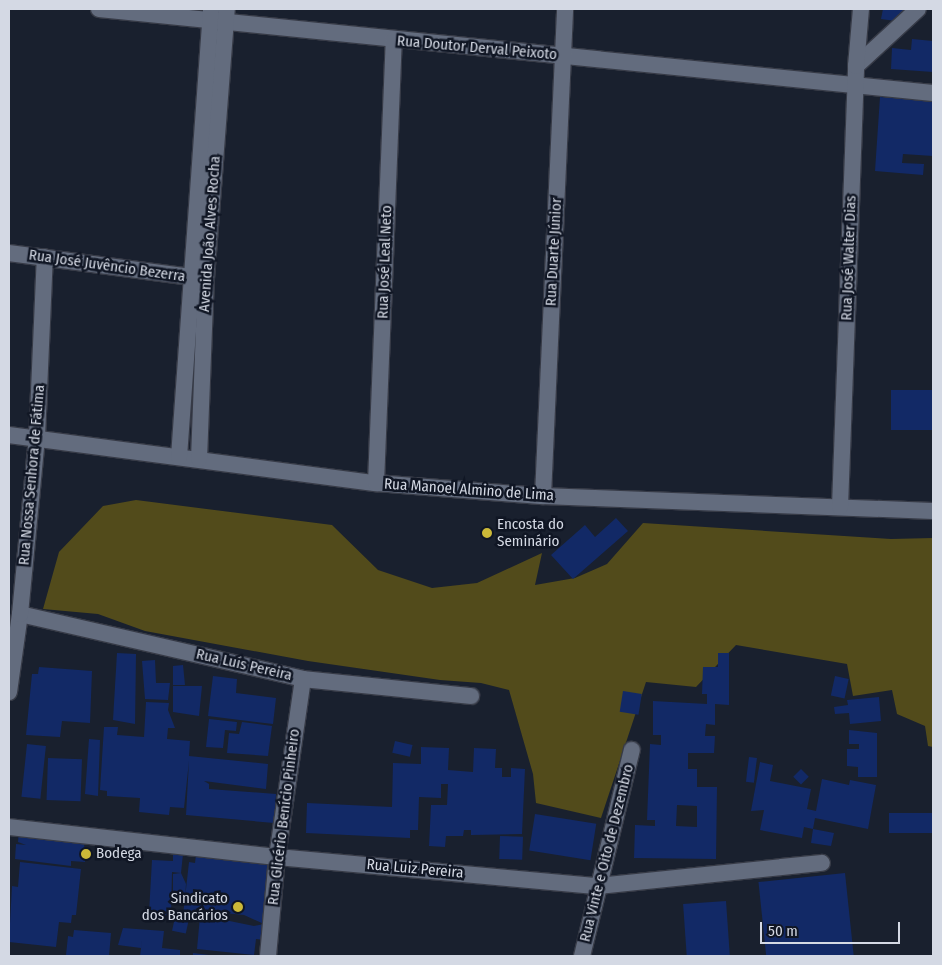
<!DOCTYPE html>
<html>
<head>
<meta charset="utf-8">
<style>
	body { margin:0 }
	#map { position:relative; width:942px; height:965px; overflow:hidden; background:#19202e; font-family:"Fira Sans Condensed",sans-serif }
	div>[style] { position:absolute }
	.forest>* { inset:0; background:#524b1b }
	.building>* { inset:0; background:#122966; transform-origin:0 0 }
	.roads { filter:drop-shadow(1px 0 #373b47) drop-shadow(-1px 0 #373b47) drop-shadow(0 1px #373b47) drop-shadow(0 -1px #373b47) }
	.minor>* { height:16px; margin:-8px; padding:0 8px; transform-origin:8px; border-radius:8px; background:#636c7e }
	.dots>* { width:14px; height:14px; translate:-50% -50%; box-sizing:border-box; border:2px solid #101624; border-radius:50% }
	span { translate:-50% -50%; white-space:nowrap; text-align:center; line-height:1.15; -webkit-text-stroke:5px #101624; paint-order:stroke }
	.street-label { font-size:15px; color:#d4d9e4 }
	.poi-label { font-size:15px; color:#d4d9e4 }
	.left { translate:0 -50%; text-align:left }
	.right { translate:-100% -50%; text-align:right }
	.frame { position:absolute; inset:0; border:10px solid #d4d9e4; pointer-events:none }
	.scale { position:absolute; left:760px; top:922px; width:140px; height:22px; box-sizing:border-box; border:2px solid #d4d9e4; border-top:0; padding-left:6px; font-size:15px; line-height:18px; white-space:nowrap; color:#d4d9e4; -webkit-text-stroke:4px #101624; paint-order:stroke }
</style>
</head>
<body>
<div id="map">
	<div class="forest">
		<i style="clip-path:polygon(136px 500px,332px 525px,378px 570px,432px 588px,477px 583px,542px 553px,535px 585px,575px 578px,607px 564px,643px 523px,891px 539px,933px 538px,933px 747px,928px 746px,925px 726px,897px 714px,892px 690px,853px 696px,847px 664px,736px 645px,696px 687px,646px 682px,601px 818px,536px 803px,533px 774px,509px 690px,481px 683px,440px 680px,308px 661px,145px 631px,98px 614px,43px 609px,59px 552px,103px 506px)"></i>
	</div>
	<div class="building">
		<i style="clip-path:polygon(883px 9px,904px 9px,903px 22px,881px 19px)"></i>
		<i style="clip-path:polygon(912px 39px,933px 41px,933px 72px,891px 69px,892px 48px,911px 50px)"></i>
		<i style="clip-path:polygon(880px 97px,933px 101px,933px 156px,903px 154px,902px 163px,924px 164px,923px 175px,875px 171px)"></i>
		<i style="left:891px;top:390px;width:42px;height:40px"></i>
		<i style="clip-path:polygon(616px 518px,628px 531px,573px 579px,551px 555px,585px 525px,595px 537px)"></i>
		<i style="clip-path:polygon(117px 653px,136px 654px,135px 724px,113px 720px)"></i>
		<i style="clip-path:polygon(evenodd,718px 653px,729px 653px,729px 705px,715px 704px,715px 725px,706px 724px,705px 736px,715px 736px,714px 753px,688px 753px,688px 769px,697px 769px,697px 787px,717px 787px,716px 859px,634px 858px,635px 825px,655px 826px,655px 820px,647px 820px,650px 744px,661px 745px,661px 735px,653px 735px,653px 701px,707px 704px,707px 694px,702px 694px,703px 667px,718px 667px,718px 653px,677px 805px,697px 806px,697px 827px,676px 826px,677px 805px)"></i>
		<i style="clip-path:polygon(155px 660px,156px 683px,170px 683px,168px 700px,145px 699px,142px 661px)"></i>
		<i style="clip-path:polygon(183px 665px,185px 685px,173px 685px,173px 666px)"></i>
		<i style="clip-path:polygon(39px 667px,92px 671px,90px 723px,62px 721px,60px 737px,26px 735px,32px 674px,38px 674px)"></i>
		<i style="clip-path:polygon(213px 676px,237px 679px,236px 693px,276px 698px,273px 724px,208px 716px)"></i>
		<i style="left:835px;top:676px;width:14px;height:20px;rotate:12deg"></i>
		<i style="clip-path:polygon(173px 686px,202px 686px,199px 716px,173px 712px)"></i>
		<i style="left:623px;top:691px;width:19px;height:21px;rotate:9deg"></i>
		<i style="clip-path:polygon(879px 697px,881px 721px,850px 724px,849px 713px,835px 714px,834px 707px,848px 705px,847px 700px)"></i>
		<i style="clip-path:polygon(146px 702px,169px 703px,168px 710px,175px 728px,168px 728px,167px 739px,190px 741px,189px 756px,268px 764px,266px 789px,204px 781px,209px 784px,209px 789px,276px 794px,274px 823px,186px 815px,189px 761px,184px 808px,170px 807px,169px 815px,139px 812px,140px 798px,107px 796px,107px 791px,100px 790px,104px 727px,118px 727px,117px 735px,144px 737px)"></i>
		<i style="clip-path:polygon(209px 719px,237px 722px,236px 731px,225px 730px,223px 748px,206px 747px)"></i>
		<i style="clip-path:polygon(242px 722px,272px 726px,268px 756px,227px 753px,229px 733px,239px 734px)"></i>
		<i style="clip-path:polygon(849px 730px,877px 733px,877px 777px,858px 777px,858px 767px,847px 766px,847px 749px,859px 749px,859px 744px,849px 744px)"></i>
		<i style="clip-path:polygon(89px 739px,100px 740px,98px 796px,85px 794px)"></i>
		<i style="left:395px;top:741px;width:18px;height:12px;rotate:13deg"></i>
		<i style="left:27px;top:744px;width:19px;height:53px;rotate:6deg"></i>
		<i style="clip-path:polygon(421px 747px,449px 748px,448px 770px,473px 772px,474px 748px,496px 749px,495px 768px,502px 768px,502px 777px,511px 777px,511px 768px,525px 769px,522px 834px,471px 835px,471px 830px,464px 830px,463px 836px,446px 836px,445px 847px,429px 846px,431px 805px,447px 805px,448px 784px,441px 784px,441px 798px,419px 797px,418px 830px,410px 830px,410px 838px,306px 833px,307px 803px,392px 807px,393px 763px,421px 764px)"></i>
		<i style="left:749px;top:757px;width:8px;height:25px;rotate:7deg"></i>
		<i style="left:48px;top:758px;width:34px;height:42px;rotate:2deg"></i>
		<i style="clip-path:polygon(760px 762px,773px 765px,770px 781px,811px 789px,807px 809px,816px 811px,822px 779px,849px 785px,850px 780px,876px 785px,868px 829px,815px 818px,813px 829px,834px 833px,831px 846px,811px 843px,813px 829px,804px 827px,802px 838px,760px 830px,764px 810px,751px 811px)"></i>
		<i style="left:801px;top:769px;width:11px;height:11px;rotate:45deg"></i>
		<i style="left:889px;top:813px;width:44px;height:20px"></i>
		<i style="left:535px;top:814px;width:62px;height:37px;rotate:9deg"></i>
		<i style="clip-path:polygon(19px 830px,84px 841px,85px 862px,71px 861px,71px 866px,15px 859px,16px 844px,26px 845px,18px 842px)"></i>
		<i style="left:500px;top:836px;width:23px;height:23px;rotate:2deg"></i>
		<i style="clip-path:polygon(173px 853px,183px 854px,181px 873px,186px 884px,185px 898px,189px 862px,195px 863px,196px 855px,271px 863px,264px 924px,244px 915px,205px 911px,205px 916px,254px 926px,264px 924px,265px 940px,256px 939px,254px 955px,197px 949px,200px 916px,183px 915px,185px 898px,173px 898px,173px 874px,181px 873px,172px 872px,171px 916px,149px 913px,152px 860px,173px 861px)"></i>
		<i style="clip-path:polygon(20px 862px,81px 869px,76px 915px,72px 915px,71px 923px,59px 922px,56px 947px,9px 942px,12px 886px,18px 887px)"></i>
		<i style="left:845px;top:873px;width:83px;height:87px;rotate:84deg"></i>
		<i style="left:726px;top:901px;width:55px;height:43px;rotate:86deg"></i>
		<i style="left:175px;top:917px;width:14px;height:14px;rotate:12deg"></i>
		<i style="clip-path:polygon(123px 928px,164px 931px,162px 948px,180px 950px,180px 956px,140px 956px,143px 933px,141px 948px,118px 945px)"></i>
		<i style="clip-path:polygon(74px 930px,111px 933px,109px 956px,66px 955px,68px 936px,73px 937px)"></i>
		<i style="clip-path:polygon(193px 953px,209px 955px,209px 956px,193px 956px)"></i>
	</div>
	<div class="roads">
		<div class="minor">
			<i style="left:99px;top:9px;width:838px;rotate:5.75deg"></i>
			<i style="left:856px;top:66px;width:84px;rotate:-42.6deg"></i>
			<i style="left:9px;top:253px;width:193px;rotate:7.5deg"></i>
			<i style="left:9px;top:435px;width:370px;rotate:7.5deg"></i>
			<i style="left:376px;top:483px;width:168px;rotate:4.5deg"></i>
			<i style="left:543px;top:496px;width:390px;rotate:2.2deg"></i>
			<i style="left:179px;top:457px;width:449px;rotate:-85.9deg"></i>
			<i style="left:199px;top:459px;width:180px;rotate:-87.8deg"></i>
			<i style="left:206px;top:279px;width:271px;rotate:-85.6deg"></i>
			<i style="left:376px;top:483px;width:443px;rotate:-87.7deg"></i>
			<i style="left:543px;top:496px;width:487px;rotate:-87.4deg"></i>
			<i style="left:840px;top:507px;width:441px;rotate:-87.9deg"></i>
			<i style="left:856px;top:66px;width:57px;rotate:-85deg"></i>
			<i style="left:20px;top:614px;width:290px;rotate:12.9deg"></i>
			<i style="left:303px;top:679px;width:169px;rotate:5.8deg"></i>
			<i style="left:9px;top:692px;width:79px;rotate:-82deg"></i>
			<i style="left:20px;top:614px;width:178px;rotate:-84.5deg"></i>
			<i style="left:37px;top:437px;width:180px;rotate:-87.5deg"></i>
			<i style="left:9px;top:827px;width:270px;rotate:6.4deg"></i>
			<i style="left:277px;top:857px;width:322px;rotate:5.2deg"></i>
			<i style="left:598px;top:886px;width:225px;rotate:-5.9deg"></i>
			<i style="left:268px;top:956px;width:99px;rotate:-84.8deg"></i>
			<i style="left:277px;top:857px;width:180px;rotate:-81.7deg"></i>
			<i style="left:582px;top:956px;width:212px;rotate:-76.4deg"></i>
		</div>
	</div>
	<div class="dots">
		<i style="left:487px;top:533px;background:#ccb938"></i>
		<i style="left:86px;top:854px;background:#ccb938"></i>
		<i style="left:238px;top:907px;background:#ccb938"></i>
	</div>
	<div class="street-label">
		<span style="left:477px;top:48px;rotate:5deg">Rua Doutor Derval Peixoto</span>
		<span style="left:210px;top:234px;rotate:-86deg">Avenida João Alves Rocha</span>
		<span style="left:554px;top:252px;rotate:-87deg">Rua Duarte Júnior</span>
		<span style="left:849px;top:258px;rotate:-88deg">Rua José Walter Dias</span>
		<span style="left:385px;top:262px;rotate:-88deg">Rua José Leal Neto</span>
		<span style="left:107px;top:266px;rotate:8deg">Rua José Juvêncio Bezerra</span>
		<span style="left:32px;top:475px;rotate:-85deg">Rua Nossa Senhora de Fátima</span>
		<span style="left:469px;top:490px;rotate:4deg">Rua Manoel Almino de Lima</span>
		<span style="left:244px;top:665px;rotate:13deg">Rua Luís Pereira</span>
		<span style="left:284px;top:817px;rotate:-83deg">Rua Glicério Benício Pinheiro</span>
		<span style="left:607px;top:853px;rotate:-76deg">Rua Vinte e Oito de Dezembro</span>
		<span style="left:415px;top:869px;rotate:5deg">Rua Luiz Pereira</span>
	</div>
	<div class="poi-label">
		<span class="left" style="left:497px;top:533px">Encosta do<br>Seminário</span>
		<span class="left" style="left:96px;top:854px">Bodega</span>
		<span class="right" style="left:228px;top:907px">Sindicato<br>dos Bancários</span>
	</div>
	<div class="frame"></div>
	<div class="scale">50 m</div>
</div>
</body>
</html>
